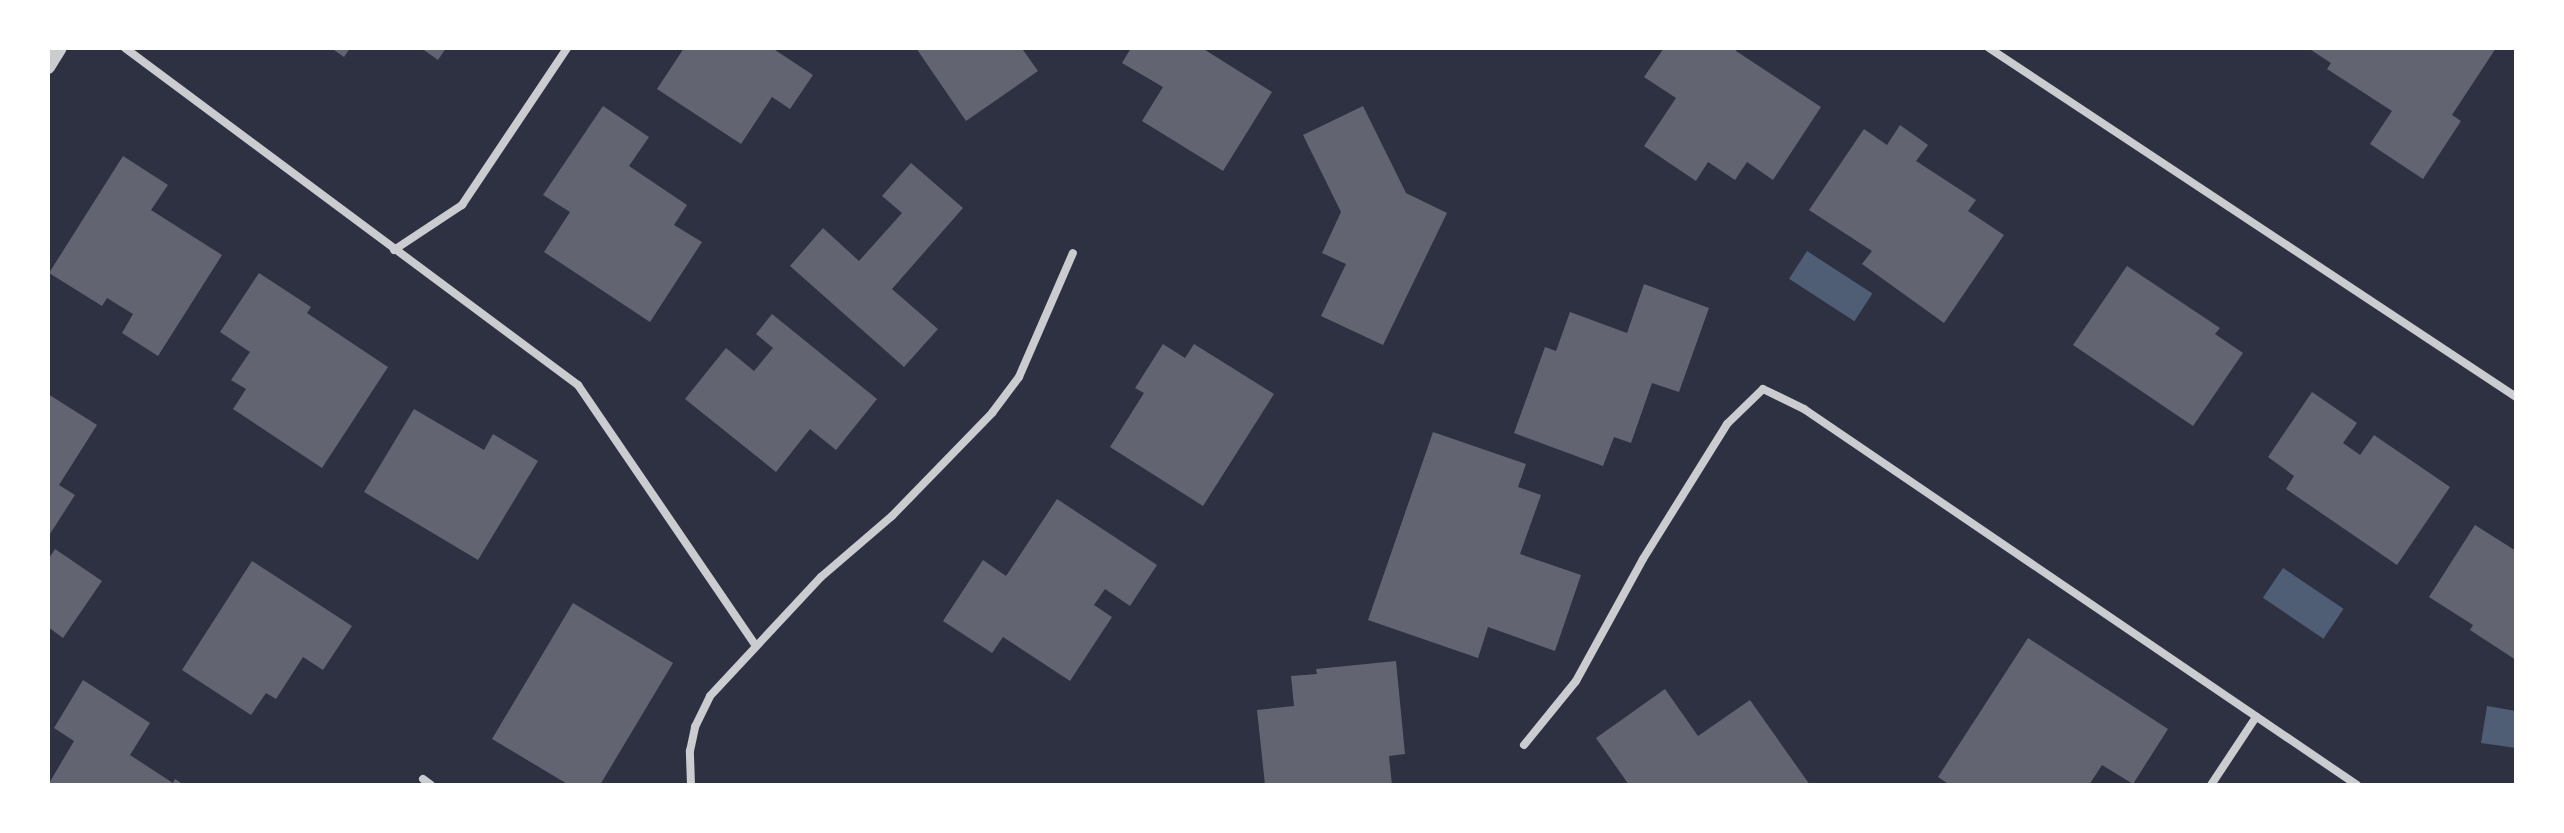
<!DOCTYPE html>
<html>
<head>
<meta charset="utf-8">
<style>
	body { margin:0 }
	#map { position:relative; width:2564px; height:833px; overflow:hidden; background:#2d3142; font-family:"Fira Sans",sans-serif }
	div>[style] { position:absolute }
	.water>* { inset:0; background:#4f5d75; transform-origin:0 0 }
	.building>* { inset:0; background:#626471 }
	.minor>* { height:8px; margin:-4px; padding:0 4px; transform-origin:4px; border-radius:4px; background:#caccd0 }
	.tertiary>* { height:14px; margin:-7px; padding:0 7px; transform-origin:7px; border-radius:7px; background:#caccd0 }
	span { translate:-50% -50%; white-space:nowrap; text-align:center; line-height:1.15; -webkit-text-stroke:6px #fff; paint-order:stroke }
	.frame { position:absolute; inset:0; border:50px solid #fff; pointer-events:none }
</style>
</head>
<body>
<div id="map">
	<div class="water">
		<i style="left:1807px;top:251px;width:78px;height:33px;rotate:33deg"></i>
		<i style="left:2283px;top:568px;width:73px;height:36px;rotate:34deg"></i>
		<i style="clip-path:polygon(2487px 706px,2516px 711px,2516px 748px,2481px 743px)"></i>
	</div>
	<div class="building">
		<i style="clip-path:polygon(331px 48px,350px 48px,344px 57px)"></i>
		<i style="clip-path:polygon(421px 48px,446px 48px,438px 60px)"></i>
		<i style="clip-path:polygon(684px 48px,772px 48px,813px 75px,790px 109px,772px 97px,741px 144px,657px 89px)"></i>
		<i style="clip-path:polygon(916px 48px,1026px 48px,1023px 50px,1038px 71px,966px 121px)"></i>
		<i style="clip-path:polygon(1131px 48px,1202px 48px,1272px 92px,1223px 171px,1142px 121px,1163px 87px,1122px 63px)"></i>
		<i style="clip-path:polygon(1664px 48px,1737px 48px,1736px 51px,1821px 107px,1773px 180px,1747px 162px,1735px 180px,1708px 162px,1696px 181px,1644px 146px,1676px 98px,1644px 77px)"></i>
		<i style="clip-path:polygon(2308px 48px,2496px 48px,2452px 115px,2461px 121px,2423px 179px,2370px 144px,2392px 111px,2327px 69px,2331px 63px)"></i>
		<i style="clip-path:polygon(603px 106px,649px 137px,629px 166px,687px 205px,674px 225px,702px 242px,650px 322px,544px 252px,570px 212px,543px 195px)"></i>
		<i style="clip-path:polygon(1363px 106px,1406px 193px,1447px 213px,1383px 345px,1321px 316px,1346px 264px,1322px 253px,1341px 212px,1303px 135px)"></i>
		<i style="clip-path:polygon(1900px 125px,1928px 145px,1916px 161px,1976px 200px,1968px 211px,2004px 235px,1944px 323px,1862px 264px,1872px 251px,1809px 210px,1864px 129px,1887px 145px)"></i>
		<i style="clip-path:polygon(123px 156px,168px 185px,151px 210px,222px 255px,158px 356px,122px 333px,133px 314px,107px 298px,102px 306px,49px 273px)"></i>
		<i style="clip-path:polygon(911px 163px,963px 208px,892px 289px,938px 329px,904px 367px,790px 266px,823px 228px,859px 261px,902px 213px,882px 196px)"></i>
		<i style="clip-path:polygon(2127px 266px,2220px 328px,2215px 334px,2243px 353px,2193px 426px,2073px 345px)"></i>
		<i style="clip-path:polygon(259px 273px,311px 307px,307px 313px,388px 367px,322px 468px,233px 409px,246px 389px,231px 380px,250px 352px,220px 332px)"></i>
		<i style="clip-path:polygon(1644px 284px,1709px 308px,1679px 392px,1652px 383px,1631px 443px,1614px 437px,1603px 466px,1514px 433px,1545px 347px,1556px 351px,1570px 312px,1627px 333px)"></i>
		<i style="clip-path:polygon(772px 314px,877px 399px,836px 450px,810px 429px,776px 472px,685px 399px,726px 348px,754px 371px,773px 348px,756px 334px)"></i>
		<i style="clip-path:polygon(1163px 344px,1185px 358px,1194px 344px,1274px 394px,1203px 506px,1110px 447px,1144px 393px,1135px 388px)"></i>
		<i style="clip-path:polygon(2312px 392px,2357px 423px,2343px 443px,2360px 455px,2374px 435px,2450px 487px,2397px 565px,2286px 489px,2294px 476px,2268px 457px)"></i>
		<i style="clip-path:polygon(48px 394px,97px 425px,59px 485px,75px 495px,48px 537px)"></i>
		<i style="clip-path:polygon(414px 409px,484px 450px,493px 434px,538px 461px,478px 560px,364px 492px)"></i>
		<i style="clip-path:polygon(1433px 432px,1526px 464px,1518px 487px,1541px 495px,1520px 554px,1581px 575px,1555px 651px,1488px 627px,1478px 658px,1368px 620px)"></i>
		<i style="clip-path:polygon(1057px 499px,1157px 565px,1130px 606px,1105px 589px,1094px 605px,1112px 617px,1070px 681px,1003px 637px,992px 653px,943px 621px,983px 560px,1006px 576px)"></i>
		<i style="clip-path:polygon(2475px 525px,2516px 551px,2516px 660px,2470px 630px,2473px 625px,2429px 597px)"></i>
		<i style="clip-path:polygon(55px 549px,102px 581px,63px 638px,48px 627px,48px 560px)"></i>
		<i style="clip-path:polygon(252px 561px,352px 626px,323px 670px,303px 657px,276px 699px,266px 693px,251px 715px,182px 670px)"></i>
		<i style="clip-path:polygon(573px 603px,673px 663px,600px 785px,569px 785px,492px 739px)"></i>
		<i style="clip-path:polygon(2028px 638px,2168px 729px,2133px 784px,2102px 765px,2089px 785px,1950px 785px,1938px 777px)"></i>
		<i style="clip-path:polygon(1396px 661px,1405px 754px,1389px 756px,1392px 785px,1265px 785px,1257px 710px,1294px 706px,1291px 676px,1317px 674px,1316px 669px)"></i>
		<i style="clip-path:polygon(83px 680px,150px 723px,130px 755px,173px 783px,175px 779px,184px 785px,48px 785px,74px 741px,54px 728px)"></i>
		<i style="clip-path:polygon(1665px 689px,1698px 736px,1750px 700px,1810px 785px,1629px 785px,1596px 738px)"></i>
	</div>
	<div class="minor">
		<i style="left:125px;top:48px;width:565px;rotate:36.65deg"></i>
		<i style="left:578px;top:385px;width:314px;rotate:55.7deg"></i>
		<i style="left:1989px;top:48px;width:632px;rotate:33.51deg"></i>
		<i style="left:394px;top:250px;width:82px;rotate:-33.5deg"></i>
		<i style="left:462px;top:205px;width:189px;rotate:-56.2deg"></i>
		<i style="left:1524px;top:745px;width:82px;rotate:-50.9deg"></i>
		<i style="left:1576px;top:681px;width:139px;rotate:-61.2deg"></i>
		<i style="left:1643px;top:559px;width:159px;rotate:-58.1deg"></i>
		<i style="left:1727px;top:424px;width:50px;rotate:-44.2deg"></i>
		<i style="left:1763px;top:389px;width:46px;rotate:26deg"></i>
		<i style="left:1804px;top:409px;width:669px;rotate:34.21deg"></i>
		<i style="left:423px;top:779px;width:10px;rotate:37deg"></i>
		<i style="left:691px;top:785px;width:34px;rotate:-92deg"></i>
		<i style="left:690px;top:751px;width:25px;rotate:-78deg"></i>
		<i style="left:695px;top:727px;width:34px;rotate:-64deg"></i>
		<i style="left:710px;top:696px;width:163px;rotate:-47deg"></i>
		<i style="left:821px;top:577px;width:94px;rotate:-40.7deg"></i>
		<i style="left:892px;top:516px;width:144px;rotate:-45.8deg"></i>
		<i style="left:992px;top:413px;width:45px;rotate:-53.1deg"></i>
		<i style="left:1019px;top:377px;width:135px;rotate:-66.5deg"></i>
		<i style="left:2211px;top:785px;width:82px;rotate:-56.5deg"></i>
	</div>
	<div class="tertiary">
		<i style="left:48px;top:67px;width:22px;rotate:-58deg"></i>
	</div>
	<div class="frame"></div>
</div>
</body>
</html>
